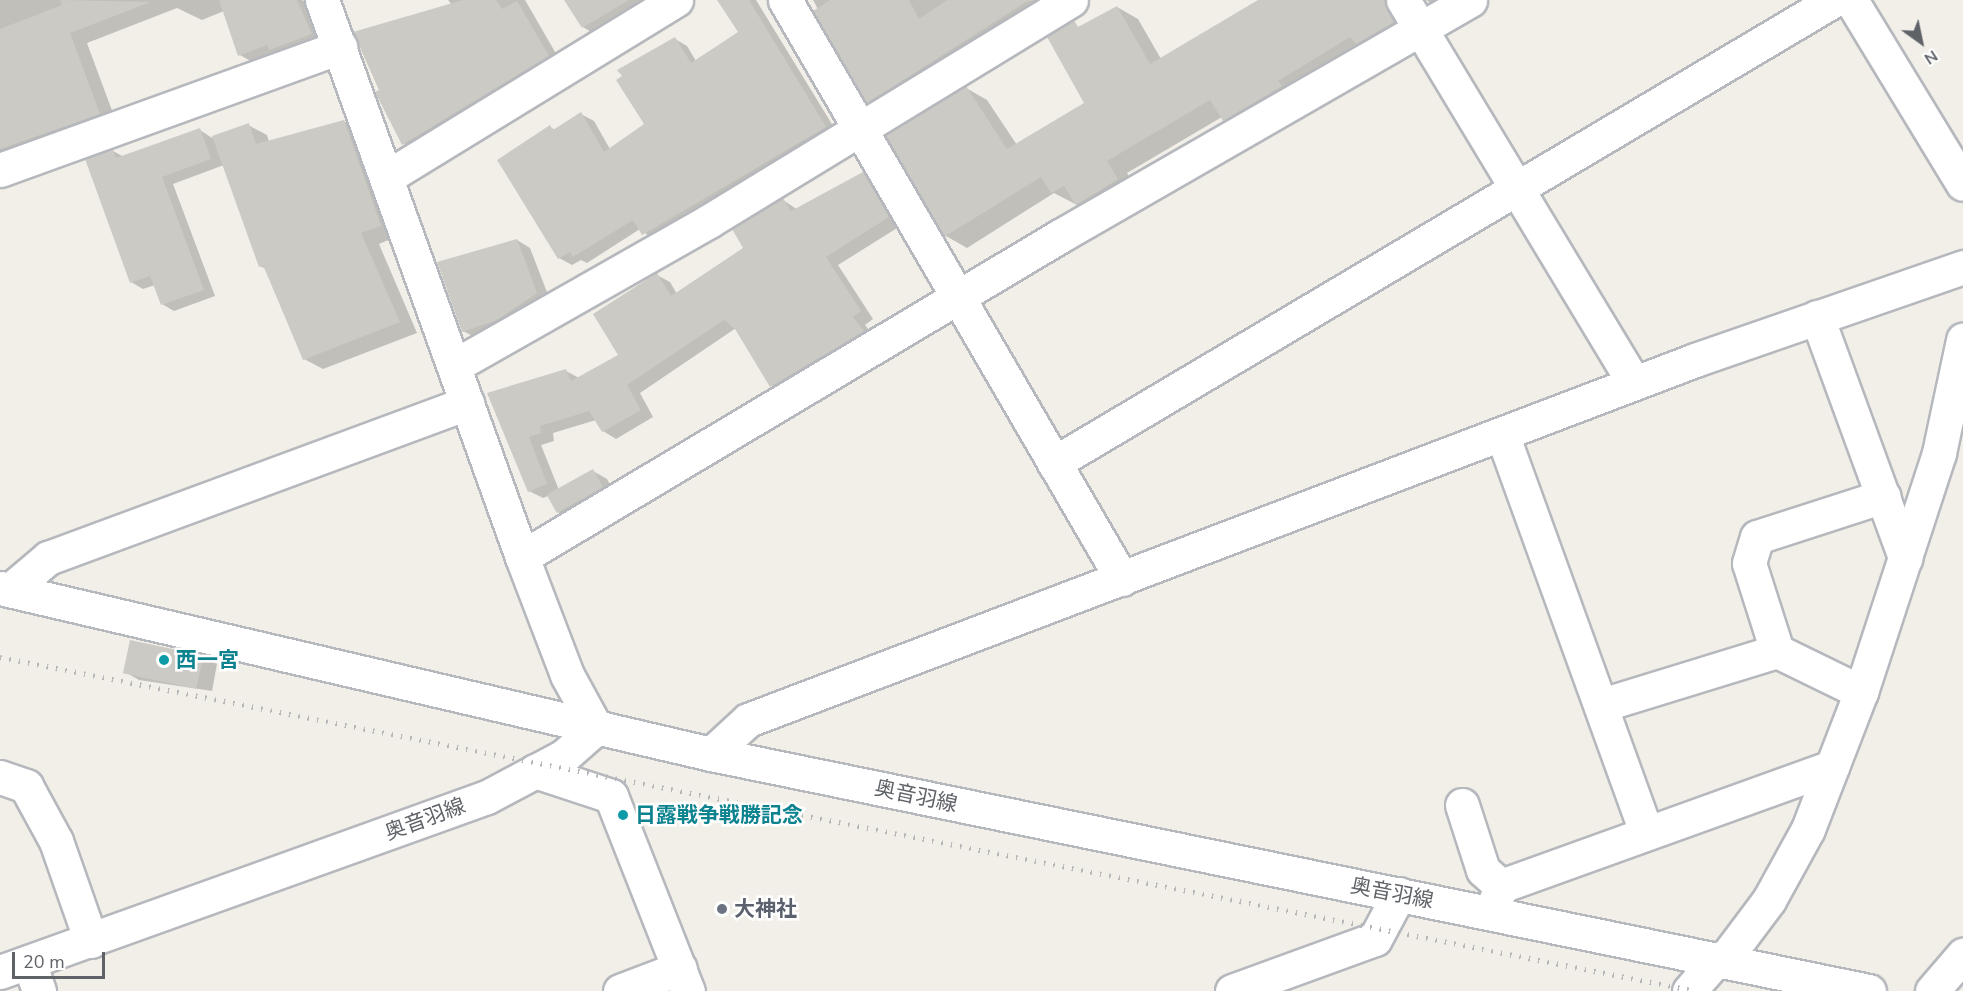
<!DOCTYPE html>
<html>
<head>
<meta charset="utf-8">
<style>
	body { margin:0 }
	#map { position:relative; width:1963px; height:991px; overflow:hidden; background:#f1efe8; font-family:"Nunito Sans","Noto Sans JP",sans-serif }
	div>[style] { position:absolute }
	.shadow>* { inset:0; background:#0003 }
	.building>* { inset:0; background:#cccac5; transform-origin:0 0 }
	.roads { filter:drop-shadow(2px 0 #b5b8bc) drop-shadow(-2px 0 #b5b8bc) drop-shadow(0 2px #b5b8bc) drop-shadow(0 -2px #b5b8bc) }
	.street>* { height:33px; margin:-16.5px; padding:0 16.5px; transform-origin:16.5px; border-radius:16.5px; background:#fff }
	.secondary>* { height:33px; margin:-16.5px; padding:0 16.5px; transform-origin:16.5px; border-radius:16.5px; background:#fff }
	.rail>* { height:4.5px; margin-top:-2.25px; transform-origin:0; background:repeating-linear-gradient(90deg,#b6b7b8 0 1.5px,transparent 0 9.5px) }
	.dots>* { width:16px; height:16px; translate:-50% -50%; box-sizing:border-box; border:3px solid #fff; border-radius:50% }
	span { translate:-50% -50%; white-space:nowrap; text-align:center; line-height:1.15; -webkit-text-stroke:5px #fff; paint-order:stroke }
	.culture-label { font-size:21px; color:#0d838f; font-weight:700 }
	.left { translate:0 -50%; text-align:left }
	.street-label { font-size:21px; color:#5f6368 }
	.worship-label { font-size:21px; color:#5b616d; font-weight:700 }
	.north { position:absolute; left:1891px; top:12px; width:60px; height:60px; -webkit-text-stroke:4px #fff; paint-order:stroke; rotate:147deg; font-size:16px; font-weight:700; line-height:24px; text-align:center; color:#5f6368 }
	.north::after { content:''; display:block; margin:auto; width:21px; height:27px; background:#5f6368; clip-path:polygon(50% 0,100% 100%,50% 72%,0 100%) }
	.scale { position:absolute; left:12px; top:952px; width:93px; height:27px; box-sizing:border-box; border:3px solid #5f6368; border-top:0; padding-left:8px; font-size:18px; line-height:21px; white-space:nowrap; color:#5f6368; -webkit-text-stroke:4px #fff; paint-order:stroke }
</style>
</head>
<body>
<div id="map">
	<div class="shadow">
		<i style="clip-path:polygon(0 0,302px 0,309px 4px,325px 42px,254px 63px,240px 55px,224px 11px,202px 20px,177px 8px,87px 43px,117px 124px,0 166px)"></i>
		<i style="clip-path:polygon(448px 0,525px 0,562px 64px,417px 151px,403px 143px,452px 5px)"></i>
		<i style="clip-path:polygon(565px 0,655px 0,596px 35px,583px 27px)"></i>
		<i style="clip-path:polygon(724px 0,756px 0,838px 134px,655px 241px,640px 229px,587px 263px,581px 260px,572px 265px,559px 258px,499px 160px,550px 127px,555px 130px,581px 114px,594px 121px,610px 149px,646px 124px,675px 39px,687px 46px,696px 61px,740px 32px)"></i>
		<i style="clip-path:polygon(813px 0,1069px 0,886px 112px,868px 102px)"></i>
		<i style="clip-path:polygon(1261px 0,1393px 0,1415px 34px,1245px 132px,1222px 117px,1127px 173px,1138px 191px,1098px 216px,1054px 193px,967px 248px,946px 236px,966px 88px,987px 100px,1017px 145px,1086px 103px,1117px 7px,1138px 19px,1161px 59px)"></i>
		<i style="clip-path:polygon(1426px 0,1486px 0,1455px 18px)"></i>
		<i style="clip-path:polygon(344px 121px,362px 132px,398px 236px,379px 244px,417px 333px,323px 369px,304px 359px,266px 269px,260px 266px,224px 165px,173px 184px,215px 296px,174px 311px,162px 304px,155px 285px,143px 289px,131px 282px,113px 151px,124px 157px,200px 130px,212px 138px,248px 125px,267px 135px,269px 142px)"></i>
		<i style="clip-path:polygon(863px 174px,877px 181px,902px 225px,838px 265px,873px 319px,865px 325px,876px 339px,785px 394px,771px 386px,736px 328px,640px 393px,653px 417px,616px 439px,603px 431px,596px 420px,553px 433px,554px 441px,541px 445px,559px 490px,593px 471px,607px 479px,616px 495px,573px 521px,559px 513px,548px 496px,543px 498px,529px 491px,489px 394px,566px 371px,579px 378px,621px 356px,657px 275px,670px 282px,677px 294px,745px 248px,783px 200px,798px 210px)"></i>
		<i style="clip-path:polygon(517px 240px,530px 248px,550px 300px,477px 338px,463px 331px)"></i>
		<i style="clip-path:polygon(202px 656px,217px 664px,212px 691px,139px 680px,125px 672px)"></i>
	</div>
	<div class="building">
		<i style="clip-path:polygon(60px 0,151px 2px,70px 33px,100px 114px,0 149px,0 29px,62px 5px)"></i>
		<i style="clip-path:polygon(219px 0,297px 0,312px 34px,269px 50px,267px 45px,238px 56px)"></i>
		<i style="clip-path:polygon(463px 0,496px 0,502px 9px,517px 1px,549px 56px,402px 145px,375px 92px,379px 90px,353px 32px)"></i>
		<i style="clip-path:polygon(564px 0,629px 0,582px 28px)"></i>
		<i style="clip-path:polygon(717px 0,749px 0,826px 127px,642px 235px,633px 220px,573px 257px,570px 252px,558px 259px,497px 160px,550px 125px,553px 130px,581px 112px,604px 152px,644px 124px,616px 80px,622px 76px,617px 70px,675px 37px,691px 63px,738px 32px)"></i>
		<i style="clip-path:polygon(830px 0,909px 0,919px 19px,947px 0,1035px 0,1026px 2px,867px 103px,813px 11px)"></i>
		<i style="clip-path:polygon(1258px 0,1384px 0,1394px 22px,1356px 44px,1350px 37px,1278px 81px,1282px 86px,1223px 121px,1210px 100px,1107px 161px,1118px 179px,1076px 205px,1064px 186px,1051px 193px,1041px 177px,944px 237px,885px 135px,966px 86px,1007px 149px,1084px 103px,1047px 37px,1074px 20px,1078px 27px,1117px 6px,1150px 64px)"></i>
		<i style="clip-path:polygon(344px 120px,381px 226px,361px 233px,400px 322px,303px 360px,263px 265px,259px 267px,212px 136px,249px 123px,256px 144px)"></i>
		<i style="clip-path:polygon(200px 128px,211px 159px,162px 177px,204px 290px,161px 305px,150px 276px,130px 283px,85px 159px,113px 149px,116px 158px)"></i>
		<i style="clip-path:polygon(863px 172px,889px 217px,826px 257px,861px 311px,853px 317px,864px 331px,770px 387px,735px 329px,724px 320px,627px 385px,641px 410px,602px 432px,589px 411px,540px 426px,541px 433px,529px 437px,547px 484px,528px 492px,487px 393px,566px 369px,571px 381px,618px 355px,593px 314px,657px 273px,671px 296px,743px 248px,732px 229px,783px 198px,791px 211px)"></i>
		<i style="clip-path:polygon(517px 239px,537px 293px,497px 320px,462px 332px,437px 262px)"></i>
		<i style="left:593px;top:469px;width:21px;height:53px;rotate:61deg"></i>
		<i style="left:130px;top:640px;width:75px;height:34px;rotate:12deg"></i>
	</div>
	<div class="roads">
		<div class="street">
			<i style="left:322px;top:0;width:592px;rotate:70.25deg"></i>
			<i style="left:522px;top:557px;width:126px;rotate:69.1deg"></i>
			<i style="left:567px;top:675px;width:60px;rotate:61.3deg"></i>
			<i style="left:785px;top:0;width:670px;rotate:59.8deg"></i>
			<i style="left:1403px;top:0;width:447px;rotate:58.9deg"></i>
			<i style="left:1851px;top:0;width:215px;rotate:58.7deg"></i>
			<i style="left:0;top:170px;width:362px;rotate:-19.9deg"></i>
			<i style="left:387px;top:177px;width:339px;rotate:-31.5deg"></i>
			<i style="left:1817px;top:317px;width:257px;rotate:69.9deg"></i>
			<i style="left:454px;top:366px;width:293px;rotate:-29.6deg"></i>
			<i style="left:709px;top:221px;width:424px;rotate:-31.4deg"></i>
			<i style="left:1502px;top:434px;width:422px;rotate:70.1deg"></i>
			<i style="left:1054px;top:463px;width:907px;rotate:-30.69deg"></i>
			<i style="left:10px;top:590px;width:50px;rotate:-40.1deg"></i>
			<i style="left:48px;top:558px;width:447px;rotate:-20.3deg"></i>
			<i style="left:1861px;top:692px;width:93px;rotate:-154deg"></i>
			<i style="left:1777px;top:651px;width:92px;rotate:-107.7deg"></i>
			<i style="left:1749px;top:563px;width:27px;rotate:-73deg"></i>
			<i style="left:1757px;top:537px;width:133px;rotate:-17.9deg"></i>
			<i style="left:1602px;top:705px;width:183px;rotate:-17.1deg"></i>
			<i style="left:711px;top:754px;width:50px;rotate:-42.6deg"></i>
			<i style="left:748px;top:720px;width:1013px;rotate:-20.81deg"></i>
			<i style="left:1695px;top:360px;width:284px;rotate:-19.1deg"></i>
			<i style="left:535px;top:771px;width:80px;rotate:18.2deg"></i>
			<i style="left:611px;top:796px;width:210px;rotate:68.5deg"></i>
			<i style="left:0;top:777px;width:28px;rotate:19deg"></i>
			<i style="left:26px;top:786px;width:63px;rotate:61.4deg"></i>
			<i style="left:56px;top:841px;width:106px;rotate:70.7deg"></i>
			<i style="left:1462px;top:805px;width:68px;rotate:72.1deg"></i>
			<i style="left:1483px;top:870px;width:24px;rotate:42deg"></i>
			<i style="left:1491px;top:913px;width:29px;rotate:-70deg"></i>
			<i style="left:1501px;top:886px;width:352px;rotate:-19.8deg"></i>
			<i style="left:1724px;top:960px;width:75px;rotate:-53.1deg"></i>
			<i style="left:1769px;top:900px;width:81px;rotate:-61.2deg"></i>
			<i style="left:1808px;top:829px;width:147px;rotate:-68.9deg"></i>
			<i style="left:1861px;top:692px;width:251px;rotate:-71.9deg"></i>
			<i style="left:1939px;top:453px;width:116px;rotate:-78deg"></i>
			<i style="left:29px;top:962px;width:31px;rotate:71deg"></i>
			<i style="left:620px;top:991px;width:64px;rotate:-21deg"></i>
			<i style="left:1232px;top:991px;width:152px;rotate:-20deg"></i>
			<i style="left:1375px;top:939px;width:51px;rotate:-61.9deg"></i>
			<i style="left:1689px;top:991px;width:43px;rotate:-48.8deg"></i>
			<i style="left:1932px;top:991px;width:48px;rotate:-49.3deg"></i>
		</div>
		<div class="secondary">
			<i style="left:522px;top:557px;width:626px;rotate:-30.82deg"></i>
			<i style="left:1060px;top:236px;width:473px;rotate:-29.9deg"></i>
			<i style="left:0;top:588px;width:730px;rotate:13.14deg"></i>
			<i style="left:711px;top:754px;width:1182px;rotate:11.57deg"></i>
			<i style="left:0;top:972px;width:517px;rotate:-19.77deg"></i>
			<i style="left:487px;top:797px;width:87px;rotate:-28deg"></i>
			<i style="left:564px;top:756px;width:43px;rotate:-41.2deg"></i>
		</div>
	</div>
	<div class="rail">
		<i style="left:0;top:657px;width:1729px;rotate:11.14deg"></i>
	</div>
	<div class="dots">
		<i style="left:164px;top:660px;background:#0f9aa8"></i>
		<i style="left:623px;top:815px;background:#0f9aa8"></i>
		<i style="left:722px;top:909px;background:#6b7280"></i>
	</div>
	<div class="culture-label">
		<span class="left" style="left:176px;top:660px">西一宮</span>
		<span class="left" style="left:635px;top:815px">日露戦争戦勝記念</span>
	</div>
	<div class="street-label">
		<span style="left:916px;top:796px;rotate:12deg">奥音羽線</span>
		<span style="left:425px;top:819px;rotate:-20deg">奥音羽線</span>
		<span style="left:1392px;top:893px;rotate:11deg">奥音羽線</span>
	</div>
	<div class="worship-label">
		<span class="left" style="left:734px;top:909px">大神社</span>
	</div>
	<div class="north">N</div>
	<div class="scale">20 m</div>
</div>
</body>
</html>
